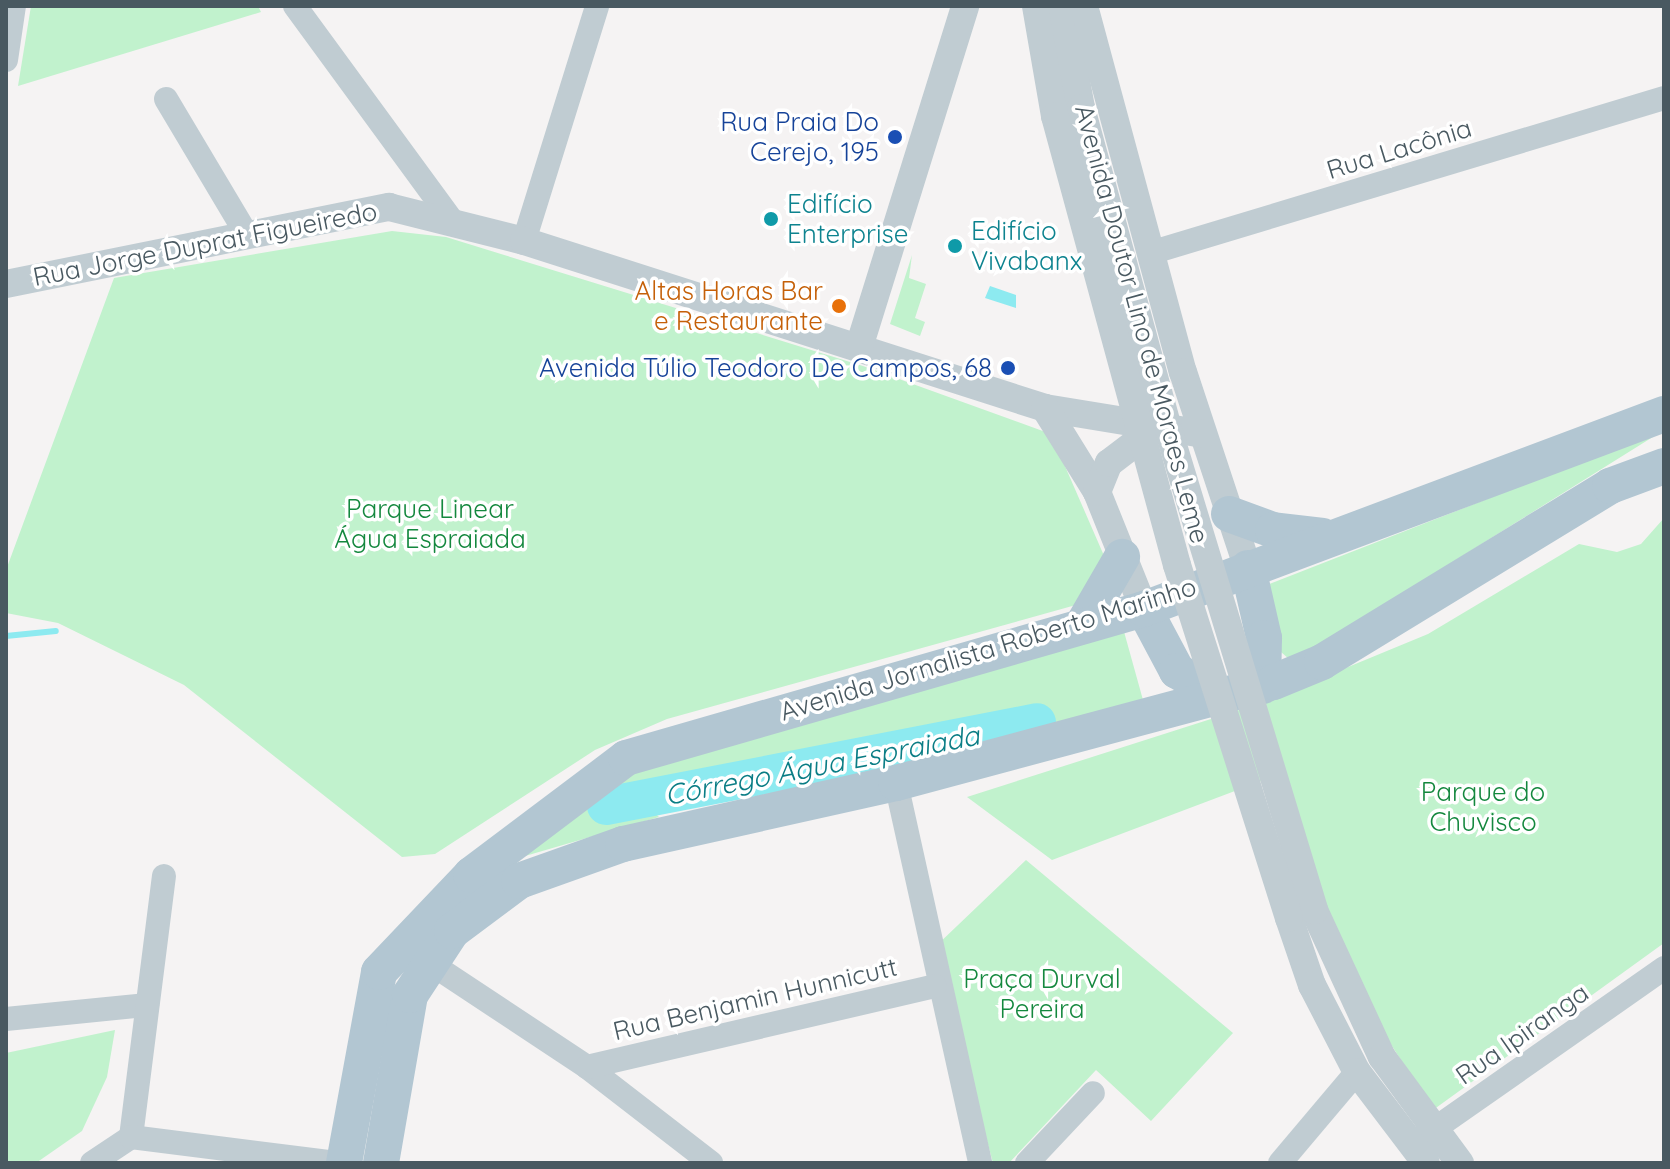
<!DOCTYPE html>
<html>
<head>
<meta charset="utf-8">
<style>
	body { margin:0 }
	#map { position:relative; width:1670px; height:1169px; overflow:hidden; background:#f5f3f3; font-family:Quicksand,sans-serif }
	div>[style] { position:absolute }
	.green>* { inset:0; background:#c1f2cd }
	.water>* { inset:0; background:#8deaf0 }
	.stream>* { height:6px; margin:-3px; padding:0 3px; transform-origin:3px; border-radius:3px; background:#8deaf0 }
	.river>* { height:38px; margin:-19px; padding:0 19px; transform-origin:19px; border-radius:19px; background:#8deaf0 }
	.minor>* { height:24px; margin:-12px; padding:0 12px; transform-origin:12px; border-radius:12px; background:#c0ccd2 }
	.tertiary>* { height:28px; margin:-14px; padding:0 14px; transform-origin:14px; border-radius:14px; background:#c0ccd2 }
	.primary>* { height:36px; margin:-18px; padding:0 18px; transform-origin:18px; border-radius:18px; background:#b2c6d2 }
	.tertiary-bridge>* { height:28px; margin:-14px; padding:0 14px; transform-origin:14px; border-radius:14px; background:#c0ccd2 }
	.dots>* { width:22px; height:22px; translate:-50% -50%; box-sizing:border-box; border:4px solid #fff; border-radius:50% }
	span { translate:-50% -50%; white-space:nowrap; text-align:center; line-height:1.15; -webkit-text-stroke:7px #fff; paint-order:stroke }
	.transit-label { font-size:26px; color:#164399 }
	.right { translate:-100% -50%; text-align:right }
	.street-label { font-size:26px; color:#495961 }
	.culture-label { font-size:26px; color:#0d838f }
	.left { translate:0 -50%; text-align:left }
	.food-label { font-size:26px; color:#c56008 }
	.park-label { font-size:26px; color:#14883e }
	.water-label { font-size:28px; color:#0a7d85; font-style:italic }
	.frame { position:absolute; inset:0; border:8px solid #495961; pointer-events:none }
</style>
</head>
<body>
<div id="map">
	<div class="green">
		<i style="clip-path:polygon(31px 6px,258px 6px,261px 12px,18px 86px)"></i>
		<i style="clip-path:polygon(392px 231px,446px 237px,863px 366px,1051px 434px,1105px 558px,1083px 603px,667px 719px,595px 750px,435px 854px,402px 857px,184px 685px,58px 623px,6px 613px,6px 570px,114px 278px)"></i>
		<i style="clip-path:polygon(912px 255px,909px 278px,926px 284px,915px 318px,925px 322px,920px 336px,890px 324px)"></i>
		<i style="clip-path:polygon(1664px 430px,1323px 643px,1289px 659px,1281px 652px,1264px 586px)"></i>
		<i style="clip-path:polygon(1664px 518px,1664px 943px,1433px 1110px,1342px 968px,1285px 772px,1052px 860px,967px 797px,1261px 703px,1428px 634px,1579px 544px,1617px 552px,1641px 544px)"></i>
		<i style="clip-path:polygon(1123px 628px,1143px 700px,1041px 737px,1032px 710px,846px 753px,605px 794px,608px 820px,653px 811px,659px 817px,498px 864px,588px 799px,649px 766px)"></i>
		<i style="clip-path:polygon(1026px 860px,1233px 1033px,1151px 1121px,1096px 1070px,1009px 1163px,993px 1163px,935px 947px)"></i>
		<i style="clip-path:polygon(115px 1030px,107px 1077px,82px 1131px,36px 1163px,6px 1163px,6px 1053px)"></i>
	</div>
	<div class="water">
		<i style="clip-path:polygon(990px 286px,1016px 295px,1016px 308px,985px 298px)"></i>
	</div>
	<div class="stream">
		<i style="left:6px;top:636px;width:50px;rotate:-5.7deg"></i>
	</div>
	<div class="river">
		<i style="left:606px;top:806px;width:439px;rotate:-11deg"></i>
	</div>
	<div class="minor">
		<i style="left:295px;top:6px;width:264px;rotate:53.8deg"></i>
		<i style="left:6px;top:60px;width:55px;rotate:-81.6deg"></i>
		<i style="left:166px;top:99px;width:156px;rotate:59.2deg"></i>
		<i style="left:524px;top:241px;width:246px;rotate:-72.7deg"></i>
		<i style="left:1150px;top:253px;width:537px;rotate:-16.78deg"></i>
		<i style="left:896px;top:783px;width:389px;rotate:77.5deg"></i>
		<i style="left:427px;top:961px;width:192px;rotate:33.5deg"></i>
		<i style="left:587px;top:1067px;width:157px;rotate:37.7deg"></i>
		<i style="left:6px;top:1019px;width:142px;rotate:-5.7deg"></i>
		<i style="left:587px;top:1067px;width:357px;rotate:-13.1deg"></i>
		<i style="left:131px;top:1137px;width:263px;rotate:-82.8deg"></i>
		<i style="left:1420px;top:1139px;width:298px;rotate:-35deg"></i>
		<i style="left:92px;top:1163px;width:47px;rotate:-33.7deg"></i>
		<i style="left:131px;top:1137px;width:209px;rotate:7.2deg"></i>
		<i style="left:1027px;top:1163px;width:96px;rotate:-46.7deg"></i>
		<i style="left:1280px;top:1163px;width:119px;rotate:-49.8deg"></i>
	</div>
	<div class="tertiary">
		<i style="left:1036px;top:6px;width:112px;rotate:80.2deg"></i>
		<i style="left:1062px;top:6px;width:104px;rotate:79.4deg"></i>
		<i style="left:1084px;top:6px;width:379px;rotate:74.9deg"></i>
		<i style="left:1183px;top:372px;width:206px;rotate:71.7deg"></i>
		<i style="left:6px;top:284px;width:391px;rotate:-11.4deg"></i>
		<i style="left:389px;top:207px;width:139px;rotate:14.1deg"></i>
		<i style="left:524px;top:241px;width:547px;rotate:17.77deg"></i>
		<i style="left:1045px;top:408px;width:160px;rotate:9.3deg"></i>
		<i style="left:860px;top:344px;width:354px;rotate:-72.7deg"></i>
		<i style="left:1045px;top:408px;width:99px;rotate:58.2deg"></i>
		<i style="left:1097px;top:492px;width:126px;rotate:68.1deg"></i>
		<i style="left:1097px;top:492px;width:31px;rotate:-68deg"></i>
		<i style="left:1109px;top:463px;width:58px;rotate:-37.3deg"></i>
		<i style="left:1314px;top:910px;width:162px;rotate:65.2deg"></i>
		<i style="left:1382px;top:1057px;width:132px;rotate:53.7deg"></i>
		<i style="left:1289px;top:918px;width:71px;rotate:71.1deg"></i>
		<i style="left:1312px;top:985px;width:98px;rotate:62.7deg"></i>
		<i style="left:1357px;top:1072px;width:114px;rotate:52.8deg"></i>
	</div>
	<div class="primary">
		<i style="left:1229px;top:514px;width:47px;rotate:20deg"></i>
		<i style="left:1273px;top:530px;width:50px;rotate:6.8deg"></i>
		<i style="left:1248px;top:568px;width:72px;rotate:77.1deg"></i>
		<i style="left:1264px;top:638px;width:48px;rotate:91.2deg"></i>
		<i style="left:1144px;top:609px;width:70px;rotate:62deg"></i>
		<i style="left:1177px;top:671px;width:54px;rotate:29.9deg"></i>
		<i style="left:1082px;top:626px;width:80px;rotate:-59.9deg"></i>
		<i style="left:344px;top:1163px;width:194px;rotate:-79.6deg"></i>
		<i style="left:379px;top:972px;width:134px;rotate:-46.5deg"></i>
		<i style="left:471px;top:875px;width:194px;rotate:-37deg"></i>
		<i style="left:626px;top:758px;width:539px;rotate:-16.05deg"></i>
		<i style="left:1144px;top:609px;width:555px;rotate:-20.56deg"></i>
		<i style="left:381px;top:1163px;width:170px;rotate:-80.2deg"></i>
		<i style="left:410px;top:995px;width:77px;rotate:-56.7deg"></i>
		<i style="left:452px;top:931px;width:84px;rotate:-36.7deg"></i>
		<i style="left:519px;top:881px;width:110px;rotate:-19.6deg"></i>
		<i style="left:623px;top:844px;width:280px;rotate:-12.6deg"></i>
		<i style="left:896px;top:783px;width:391px;rotate:-15deg"></i>
		<i style="left:1274px;top:682px;width:52px;rotate:-22.6deg"></i>
		<i style="left:1322px;top:662px;width:338px;rotate:-31.4deg"></i>
		<i style="left:1610px;top:486px;width:58px;rotate:-20.3deg"></i>
	</div>
	<div class="tertiary-bridge">
		<i style="left:1081px;top:108px;width:336px;rotate:74.8deg"></i>
		<i style="left:1169px;top:432px;width:500px;rotate:73.1deg"></i>
		<i style="left:1055px;top:116px;width:465px;rotate:74.8deg"></i>
		<i style="left:1177px;top:565px;width:370px;rotate:72.4deg"></i>
	</div>
	<div class="dots">
		<i style="left:895px;top:137px;background:#1a4fb4"></i>
		<i style="left:771px;top:219px;background:#0f9aa8"></i>
		<i style="left:955px;top:246px;background:#0f9aa8"></i>
		<i style="left:839px;top:306px;background:#e8710a"></i>
		<i style="left:1008px;top:368px;background:#1a4fb4"></i>
	</div>
	<div class="transit-label">
		<span class="right" style="left:879px;top:137px">Rua Praia Do<br>Cerejo, 195</span>
		<span class="right" style="left:992px;top:368px">Avenida Túlio Teodoro De Campos, 68</span>
	</div>
	<div class="street-label">
		<span style="left:1399px;top:149px;rotate:-17deg">Rua Lacônia</span>
		<span style="left:205px;top:244px;rotate:-11deg">Rua Jorge Duprat Figueiredo</span>
		<span style="left:1142px;top:324px;rotate:75deg">Avenida Doutor Lino de Moraes Leme</span>
		<span style="left:988px;top:649px;rotate:-17deg">Avenida Jornalista Roberto Marinho</span>
		<span style="left:755px;top:999px;rotate:-13deg">Rua Benjamin Hunnicutt</span>
		<span style="left:1522px;top:1034px;rotate:-35deg">Rua Ipiranga</span>
	</div>
	<div class="culture-label">
		<span class="left" style="left:787px;top:219px">Edifício<br>Enterprise</span>
		<span class="left" style="left:971px;top:246px">Edifício<br>Vivabanx</span>
	</div>
	<div class="food-label">
		<span class="right" style="left:823px;top:306px">Altas Horas Bar<br>e Restaurante</span>
	</div>
	<div class="park-label">
		<span style="left:430px;top:524px">Parque Linear<br>Água Espraiada</span>
		<span style="left:1483px;top:807px">Parque do<br>Chuvisco</span>
		<span style="left:1042px;top:994px">Praça Durval<br>Pereira</span>
	</div>
	<div class="water-label">
		<span style="left:822px;top:765px;rotate:-11deg">Córrego Água Espraiada</span>
	</div>
	<div class="frame"></div>
</div>
</body>
</html>
